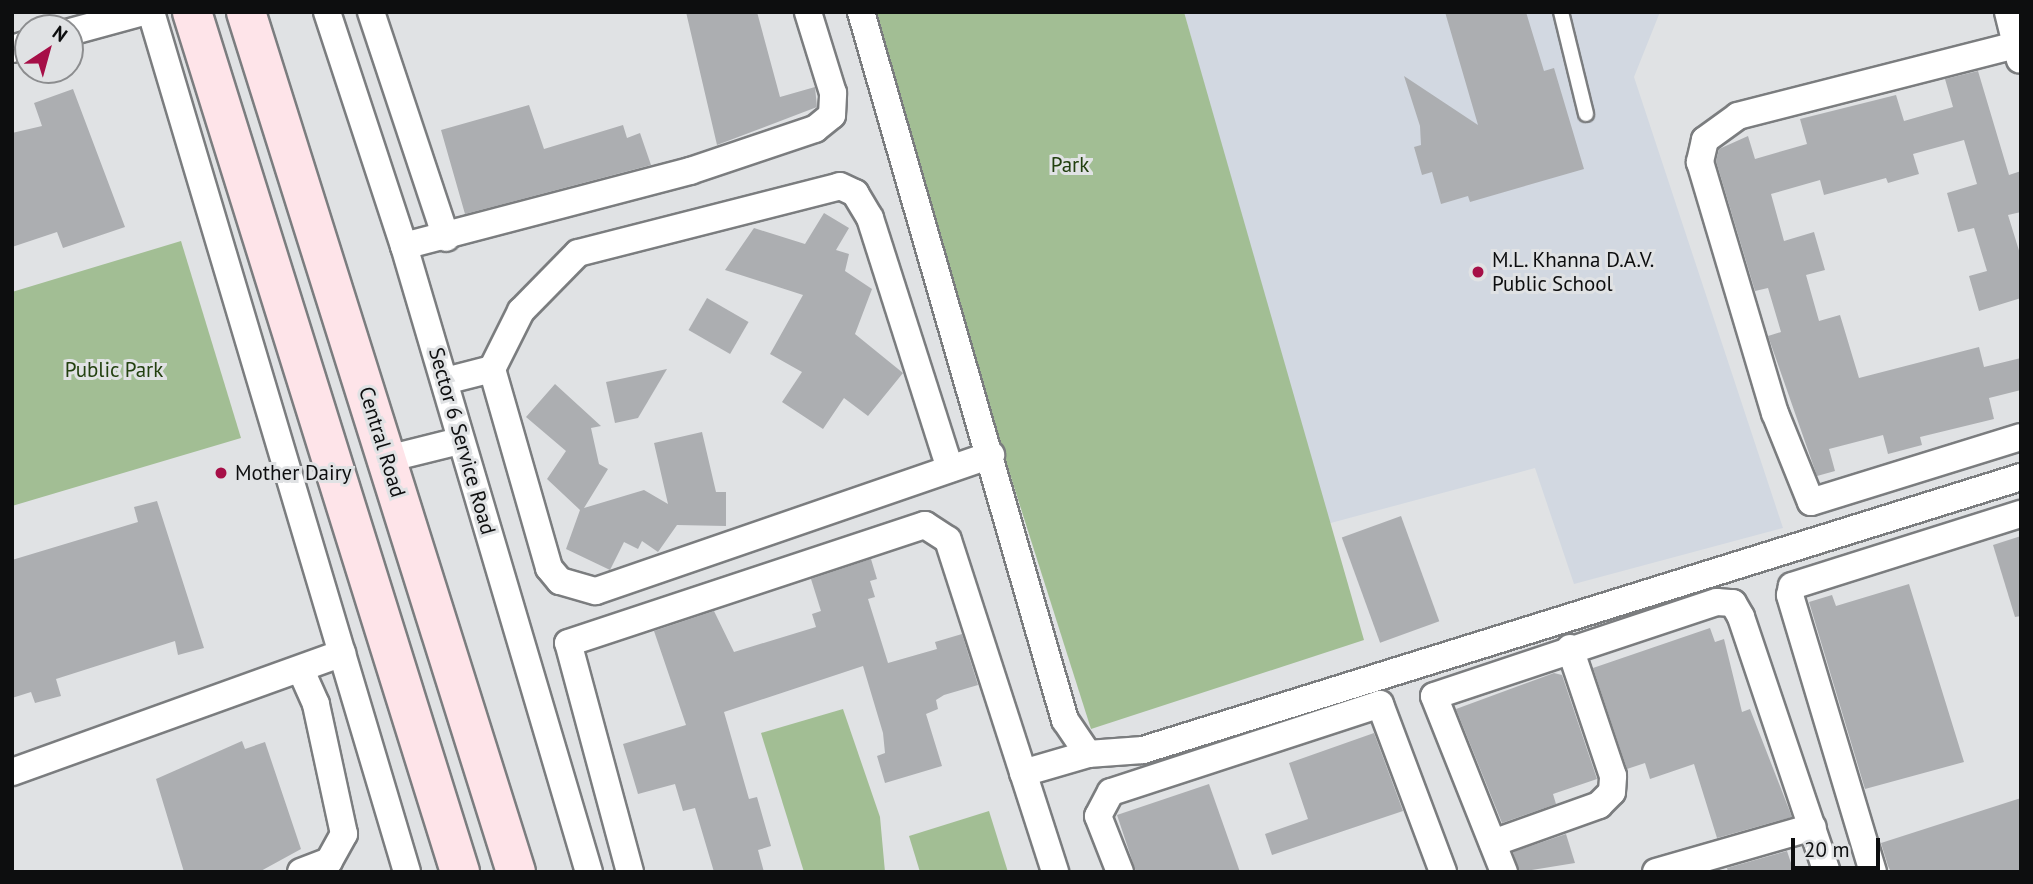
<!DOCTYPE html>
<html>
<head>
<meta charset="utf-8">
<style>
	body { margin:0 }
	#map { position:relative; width:2033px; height:884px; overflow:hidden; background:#e0e2e4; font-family:"PT Sans",sans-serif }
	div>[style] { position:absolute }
	.built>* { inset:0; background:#d2d8e1 }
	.green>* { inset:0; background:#a2be94 }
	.building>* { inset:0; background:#acaeb1; transform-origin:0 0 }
	.roads { filter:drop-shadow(2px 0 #7b7d7f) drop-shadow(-2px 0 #7b7d7f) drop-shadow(0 2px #7b7d7f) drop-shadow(0 -2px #7b7d7f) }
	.lane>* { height:14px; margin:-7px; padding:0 7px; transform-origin:7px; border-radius:7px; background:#fff }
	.street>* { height:26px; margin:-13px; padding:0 13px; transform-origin:13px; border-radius:13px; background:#fff }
	.secondary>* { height:38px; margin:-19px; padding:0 19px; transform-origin:19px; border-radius:19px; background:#fee4e9 }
	.dots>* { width:19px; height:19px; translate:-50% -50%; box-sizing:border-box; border:4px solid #e0e2e4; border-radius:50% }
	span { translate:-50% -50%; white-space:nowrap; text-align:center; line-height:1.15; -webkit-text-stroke:6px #e0e2e4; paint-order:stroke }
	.park-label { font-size:21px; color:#22400f }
	.poi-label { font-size:21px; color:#0d0e0f }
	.left { translate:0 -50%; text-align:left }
	.street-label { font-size:21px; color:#0d0e0f }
	.frame { position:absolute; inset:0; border:14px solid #0d0e0f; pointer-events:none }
	.north { position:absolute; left:14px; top:14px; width:70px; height:70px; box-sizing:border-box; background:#e0e2e4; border:2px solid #8c8d8f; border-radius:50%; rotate:36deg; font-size:19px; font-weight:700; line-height:28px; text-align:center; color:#0d0e0f }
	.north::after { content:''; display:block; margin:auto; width:24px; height:32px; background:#a60f47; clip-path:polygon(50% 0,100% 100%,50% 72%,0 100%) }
	.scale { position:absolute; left:1791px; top:838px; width:89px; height:32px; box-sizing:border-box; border:4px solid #0d0e0f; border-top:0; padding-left:9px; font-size:21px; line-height:24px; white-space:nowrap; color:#0d0e0f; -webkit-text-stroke:5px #e0e2e4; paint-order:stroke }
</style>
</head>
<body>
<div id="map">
	<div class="built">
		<i style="clip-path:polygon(1184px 12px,1660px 12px,1634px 77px,1783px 528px,1574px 584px,1535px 468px,1327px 524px)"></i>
	</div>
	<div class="green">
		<i style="clip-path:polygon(863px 12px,1184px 12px,1364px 640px,1091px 729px)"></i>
		<i style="clip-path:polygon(181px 241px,241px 438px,12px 506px,12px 292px)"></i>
		<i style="clip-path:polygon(843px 709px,880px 817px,885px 872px,804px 872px,761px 733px)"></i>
		<i style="clip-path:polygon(989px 811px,1008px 872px,920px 872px,909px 836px)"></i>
	</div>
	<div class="building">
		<i style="clip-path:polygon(686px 12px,757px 12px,780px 97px,815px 87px,817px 107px,717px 145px)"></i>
		<i style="clip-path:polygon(1445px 12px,1526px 12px,1544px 71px,1554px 68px,1584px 169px,1470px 202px,1468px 196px,1441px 204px,1432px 172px,1422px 175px,1414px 147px,1421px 145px,1420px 126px,1404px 76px,1478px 125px)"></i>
		<i style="clip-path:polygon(1978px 71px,2009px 175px,2021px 171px,2021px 212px,2008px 215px,2021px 257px,2021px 298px,1979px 311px,1969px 276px,1987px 271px,1974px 228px,1958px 232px,1947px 193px,1977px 184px,1964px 140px,1913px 154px,1919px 174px,1888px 183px,1886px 178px,1824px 195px,1820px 180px,1771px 194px,1784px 241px,1814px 232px,1825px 270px,1806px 275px,1819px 321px,1840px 315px,1859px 378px,1979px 347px,1984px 367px,2021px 358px,2021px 390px,1989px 398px,1994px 419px,1920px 437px,1922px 445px,1888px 454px,1883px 435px,1829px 449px,1835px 471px,1817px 476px,1768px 336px,1781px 332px,1768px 288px,1755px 291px,1716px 161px,1719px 149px,1748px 136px,1755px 159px,1807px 144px,1800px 119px,1896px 95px,1904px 121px,1953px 107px,1945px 79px)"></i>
		<i style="clip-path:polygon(73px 89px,125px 227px,63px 248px,57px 232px,12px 247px,12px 133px,42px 126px,34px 103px)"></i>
		<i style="clip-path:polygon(529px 105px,544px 149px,623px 125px,627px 138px,640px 133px,651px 165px,465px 214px,441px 130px)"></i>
		<i style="clip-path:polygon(824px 213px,849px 228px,836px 250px,849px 254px,845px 271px,872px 289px,855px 334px,903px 373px,868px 416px,844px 398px,823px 429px,782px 402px,802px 372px,770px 354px,803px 295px,725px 270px,754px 228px,805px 244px)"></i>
		<i style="left:707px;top:298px;width:48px;height:37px;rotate:30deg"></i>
		<i style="clip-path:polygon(667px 369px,638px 418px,615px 423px,606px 382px)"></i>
		<i style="clip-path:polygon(555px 384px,601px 426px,591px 428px,599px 464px,608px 469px,584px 508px,644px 490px,668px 504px,654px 443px,702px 432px,716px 492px,726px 492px,726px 526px,677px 525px,658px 552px,642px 541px,638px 549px,624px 542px,610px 570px,566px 549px,580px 510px,547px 479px,566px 451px,526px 417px)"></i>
		<i style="clip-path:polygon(157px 501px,204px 648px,178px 655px,175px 641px,56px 679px,61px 696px,35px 703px,31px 692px,12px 698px,12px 560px,138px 522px,134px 507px)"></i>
		<i style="left:1401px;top:516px;width:112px;height:63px;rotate:70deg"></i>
		<i style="clip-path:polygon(2021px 536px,2021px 616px,2015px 617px,1993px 545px)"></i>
		<i style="clip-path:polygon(871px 559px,877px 579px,870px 581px,875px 597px,868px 599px,888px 663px,937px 649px,935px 642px,962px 634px,978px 685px,944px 695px,936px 700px,938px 709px,926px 714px,942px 766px,885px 783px,877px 756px,885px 753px,883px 733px,863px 666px,724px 712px,749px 799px,757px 797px,771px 846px,758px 850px,764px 872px,714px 872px,695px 808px,683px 811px,675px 784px,638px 794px,623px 744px,686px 725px,654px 631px,714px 611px,734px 652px,816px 627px,812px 614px,821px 611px,811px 579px)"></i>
		<i style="clip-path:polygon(1909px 584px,1964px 762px,1865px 789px,1809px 602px,1832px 595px,1836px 606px)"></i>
		<i style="clip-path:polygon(1710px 628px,1715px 642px,1724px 639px,1742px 712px,1750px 709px,1792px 817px,1717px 838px,1694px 764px,1650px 779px,1645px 763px,1627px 769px,1593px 668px)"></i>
		<i style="clip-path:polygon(1554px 673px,1562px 675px,1597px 779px,1553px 794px,1556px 804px,1502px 823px,1456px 709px)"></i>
		<i style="clip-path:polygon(1374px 733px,1403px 811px,1272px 855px,1265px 834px,1308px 819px,1289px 763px)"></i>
		<i style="clip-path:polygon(242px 741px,245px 749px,265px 742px,301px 849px,259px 872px,184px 872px,156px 779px)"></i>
		<i style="clip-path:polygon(1209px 784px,1240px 872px,1136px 872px,1117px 815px)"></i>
		<i style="clip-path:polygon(2021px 798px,2021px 872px,1891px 872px,1888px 866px,1881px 843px)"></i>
		<i style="clip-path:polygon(1566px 834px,1575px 863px,1519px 872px,1513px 852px)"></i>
		<i style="clip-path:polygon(1787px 851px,1794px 872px,1728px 872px,1727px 868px)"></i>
	</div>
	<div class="roads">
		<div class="lane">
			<i style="left:1561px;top:12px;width:105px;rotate:76.2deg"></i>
		</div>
		<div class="street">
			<i style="left:151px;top:12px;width:897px;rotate:73.42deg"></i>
			<i style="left:327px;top:12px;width:246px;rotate:71.8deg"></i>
			<i style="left:404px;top:246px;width:653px;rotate:73.54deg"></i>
			<i style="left:371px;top:12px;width:238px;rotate:71.6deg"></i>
			<i style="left:861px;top:12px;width:737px;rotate:73.93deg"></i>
			<i style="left:1065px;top:720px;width:41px;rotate:55.9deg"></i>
			<i style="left:2008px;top:12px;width:49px;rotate:76deg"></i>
			<i style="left:70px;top:32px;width:76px;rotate:-15.3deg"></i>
			<i style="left:2016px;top:45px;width:287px;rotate:165.7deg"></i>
			<i style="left:1738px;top:116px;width:41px;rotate:144deg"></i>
			<i style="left:1705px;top:140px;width:23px;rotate:103deg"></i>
			<i style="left:1700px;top:162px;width:262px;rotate:73.4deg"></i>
			<i style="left:1775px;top:413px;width:96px;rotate:68deg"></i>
			<i style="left:1811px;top:502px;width:220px;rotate:-17.2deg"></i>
			<i style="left:12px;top:49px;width:17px;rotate:-17deg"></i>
			<i style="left:404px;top:246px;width:296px;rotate:-14.7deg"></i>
			<i style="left:690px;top:171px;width:132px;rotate:-18.6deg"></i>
			<i style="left:815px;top:129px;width:22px;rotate:-39deg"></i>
			<i style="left:832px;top:115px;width:22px;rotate:-87deg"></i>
			<i style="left:833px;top:93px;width:85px;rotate:-107.2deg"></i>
			<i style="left:492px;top:369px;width:65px;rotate:-63.4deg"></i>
			<i style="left:521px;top:311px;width:81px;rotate:-45.5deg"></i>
			<i style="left:578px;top:253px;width:270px;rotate:-14.3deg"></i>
			<i style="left:840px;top:186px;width:17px;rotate:25deg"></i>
			<i style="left:855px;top:193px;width:29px;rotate:59deg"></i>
			<i style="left:870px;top:218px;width:263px;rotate:72.3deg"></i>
			<i style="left:445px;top:381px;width:49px;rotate:-14.3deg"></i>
			<i style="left:492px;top:369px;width:207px;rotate:74deg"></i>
			<i style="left:549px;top:568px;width:17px;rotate:50deg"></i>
			<i style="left:560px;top:581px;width:37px;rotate:16deg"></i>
			<i style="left:596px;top:591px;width:418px;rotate:-19deg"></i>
			<i style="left:387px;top:459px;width:75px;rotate:-13.9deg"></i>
			<i style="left:12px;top:772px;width:351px;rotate:-19.8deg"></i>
			<i style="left:1023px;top:773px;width:68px;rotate:-16.3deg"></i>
			<i style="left:1088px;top:754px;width:55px;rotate:-4.2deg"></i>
			<i style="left:1143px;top:750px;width:919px;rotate:-17.27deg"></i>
			<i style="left:1493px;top:843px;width:113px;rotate:-19.7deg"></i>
			<i style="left:1599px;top:805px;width:18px;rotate:-45deg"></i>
			<i style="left:1612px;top:792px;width:16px;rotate:-86deg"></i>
			<i style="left:1613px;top:776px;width:135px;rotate:-108.6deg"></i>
			<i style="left:301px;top:872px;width:30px;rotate:-21deg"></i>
			<i style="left:329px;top:861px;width:31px;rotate:-61deg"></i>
			<i style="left:344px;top:834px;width:133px;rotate:-102.2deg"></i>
			<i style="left:316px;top:704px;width:37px;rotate:-114deg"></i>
			<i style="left:630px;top:872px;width:237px;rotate:-105.1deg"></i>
			<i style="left:568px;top:643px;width:376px;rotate:-18.3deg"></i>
			<i style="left:925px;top:525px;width:27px;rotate:33deg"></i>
			<i style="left:948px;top:540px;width:349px;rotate:72.1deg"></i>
			<i style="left:1120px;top:872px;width:60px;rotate:-111.4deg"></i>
			<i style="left:1098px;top:816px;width:27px;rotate:-62deg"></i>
			<i style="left:1111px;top:792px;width:283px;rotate:-18.1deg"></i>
			<i style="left:1380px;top:704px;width:179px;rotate:69.4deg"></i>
			<i style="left:1504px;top:872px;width:189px;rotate:-111.7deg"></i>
			<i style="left:1434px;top:696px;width:298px;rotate:-18.4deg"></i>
			<i style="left:1717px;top:602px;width:16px;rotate:4deg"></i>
			<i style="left:1733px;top:603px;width:16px;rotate:60deg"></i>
			<i style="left:1741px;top:617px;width:269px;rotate:71.4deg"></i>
			<i style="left:1656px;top:872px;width:163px;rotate:-16deg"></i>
			<i style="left:1873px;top:872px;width:289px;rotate:-106.7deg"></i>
			<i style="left:1790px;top:595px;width:9px;rotate:-77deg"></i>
			<i style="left:1792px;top:586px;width:240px;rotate:-17.5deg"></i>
		</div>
		<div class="secondary">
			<i style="left:192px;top:12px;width:901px;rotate:72.69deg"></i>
			<i style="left:246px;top:12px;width:901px;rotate:72.57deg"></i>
		</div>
	</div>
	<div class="dots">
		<i style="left:1478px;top:272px;background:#a60f47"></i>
		<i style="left:221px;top:473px;background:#a60f47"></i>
	</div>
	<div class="park-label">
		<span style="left:1070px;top:165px">Park</span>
		<span style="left:114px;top:370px">Public Park</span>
	</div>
	<div class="poi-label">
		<span class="left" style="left:1492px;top:272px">M.L. Khanna D.A.V.<br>Public School</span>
		<span class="left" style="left:235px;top:473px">Mother Dairy</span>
	</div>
	<div class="street-label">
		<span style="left:462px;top:441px;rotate:74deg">Sector 6 Service Road</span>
		<span style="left:382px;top:442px;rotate:73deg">Central Road</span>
	</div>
	<div class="frame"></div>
	<div class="north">N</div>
	<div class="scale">20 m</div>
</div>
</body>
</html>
